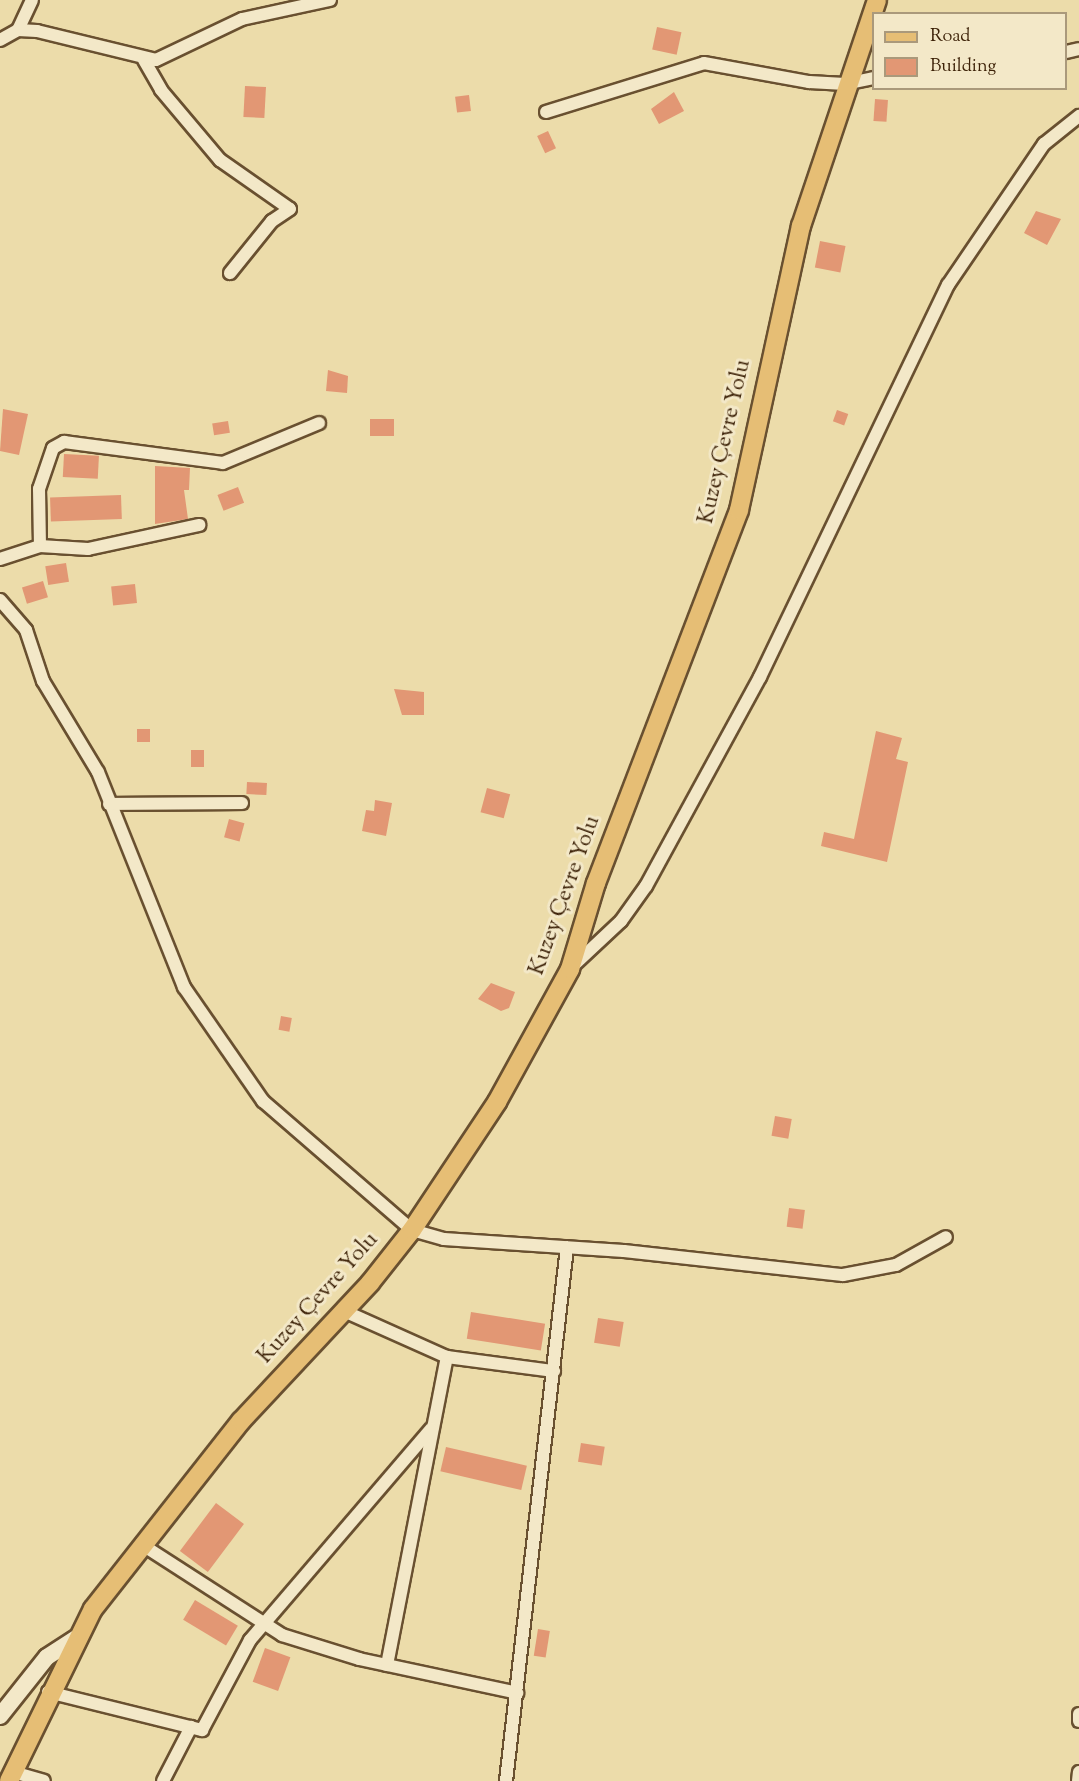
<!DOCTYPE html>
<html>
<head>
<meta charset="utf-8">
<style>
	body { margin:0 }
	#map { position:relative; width:1079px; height:1781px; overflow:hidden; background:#ecdcaa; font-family:"Sorts Mill Goudy",serif }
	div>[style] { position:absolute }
	.building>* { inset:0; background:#e29774; transform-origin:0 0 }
	.roads { filter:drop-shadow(2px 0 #695030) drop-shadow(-2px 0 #695030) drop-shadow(0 2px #695030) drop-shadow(0 -2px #695030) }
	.street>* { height:12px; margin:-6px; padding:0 6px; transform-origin:6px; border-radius:6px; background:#f3e8c8 }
	.secondary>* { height:16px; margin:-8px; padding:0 8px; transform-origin:8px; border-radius:8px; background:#f3e8c8 }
	.primary>* { height:18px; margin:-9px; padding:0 9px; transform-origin:9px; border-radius:9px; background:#e6be75 }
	span { translate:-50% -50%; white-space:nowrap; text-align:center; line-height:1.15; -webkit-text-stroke:6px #f3e8c8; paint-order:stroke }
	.street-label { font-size:22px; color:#3d2208 }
	.legend { position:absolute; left:872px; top:12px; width:195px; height:78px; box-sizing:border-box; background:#f3e8c8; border:2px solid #aa997b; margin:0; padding:8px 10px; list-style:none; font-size:18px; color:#3d2208 }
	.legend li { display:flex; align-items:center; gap:12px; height:30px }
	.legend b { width:30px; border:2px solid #aa997b }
</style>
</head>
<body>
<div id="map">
	<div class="building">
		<i style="left:657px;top:27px;width:25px;height:23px;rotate:12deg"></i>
		<i style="left:245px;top:86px;width:21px;height:31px;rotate:3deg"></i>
		<i style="clip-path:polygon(674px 92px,684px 111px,659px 124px,651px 109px)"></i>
		<i style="left:469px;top:95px;width:16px;height:14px;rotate:83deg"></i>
		<i style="left:875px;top:99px;width:13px;height:22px;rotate:4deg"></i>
		<i style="left:548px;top:131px;width:19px;height:12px;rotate:65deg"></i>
		<i style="clip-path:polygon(1036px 211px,1061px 219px,1047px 245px,1024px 233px)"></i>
		<i style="left:820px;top:241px;width:26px;height:27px;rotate:11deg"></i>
		<i style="clip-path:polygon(328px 370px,348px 376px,347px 393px,326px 391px)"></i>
		<i style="clip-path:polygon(3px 409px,28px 414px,19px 455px,0 451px)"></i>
		<i style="left:837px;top:410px;width:12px;height:12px;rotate:20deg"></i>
		<i style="left:370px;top:419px;width:24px;height:17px"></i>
		<i style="left:228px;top:421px;width:12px;height:16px;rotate:81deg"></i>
		<i style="left:64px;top:454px;width:35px;height:23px;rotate:3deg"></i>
		<i style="clip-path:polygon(155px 466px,190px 468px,189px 490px,184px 490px,188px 519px,155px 524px)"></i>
		<i style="left:238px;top:487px;width:17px;height:22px;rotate:69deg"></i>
		<i style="left:121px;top:495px;width:24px;height:71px;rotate:88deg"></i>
		<i style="left:66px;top:563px;width:19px;height:21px;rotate:81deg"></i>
		<i style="left:43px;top:581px;width:17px;height:22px;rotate:73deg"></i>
		<i style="left:135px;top:584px;width:19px;height:24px;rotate:84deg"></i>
		<i style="clip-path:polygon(394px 689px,424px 692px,424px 715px,402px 715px)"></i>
		<i style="left:137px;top:729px;width:13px;height:13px"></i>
		<i style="clip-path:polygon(876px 731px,902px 738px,896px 759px,908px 762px,887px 862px,821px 846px,824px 832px,854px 839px)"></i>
		<i style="left:191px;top:750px;width:13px;height:17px"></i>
		<i style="left:247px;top:782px;width:20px;height:12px;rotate:3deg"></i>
		<i style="left:487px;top:788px;width:24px;height:25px;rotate:15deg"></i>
		<i style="clip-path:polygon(375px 800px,392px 803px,386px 836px,362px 831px,366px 810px,374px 811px)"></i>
		<i style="left:229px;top:819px;width:16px;height:19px;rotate:15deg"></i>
		<i style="clip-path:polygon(491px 983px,515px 992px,509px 1008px,501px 1011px,478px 999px)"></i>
		<i style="left:281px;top:1016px;width:11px;height:14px;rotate:10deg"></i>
		<i style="left:775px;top:1116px;width:17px;height:20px;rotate:10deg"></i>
		<i style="left:789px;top:1208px;width:16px;height:19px;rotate:7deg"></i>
		<i style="left:471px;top:1312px;width:75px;height:27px;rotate:9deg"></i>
		<i style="left:598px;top:1318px;width:26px;height:25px;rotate:9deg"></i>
		<i style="left:581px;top:1443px;width:24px;height:19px;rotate:9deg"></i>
		<i style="left:446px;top:1447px;width:83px;height:25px;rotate:13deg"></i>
		<i style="left:216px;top:1503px;width:35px;height:60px;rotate:37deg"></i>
		<i style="left:195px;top:1600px;width:50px;height:23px;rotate:31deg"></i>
		<i style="left:538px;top:1629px;width:12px;height:27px;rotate:9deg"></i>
		<i style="left:265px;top:1648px;width:27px;height:36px;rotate:20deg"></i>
	</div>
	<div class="roads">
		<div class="street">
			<i style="left:18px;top:30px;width:33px;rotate:-65deg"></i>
			<i style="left:0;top:40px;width:21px;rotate:-29deg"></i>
			<i style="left:18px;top:30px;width:19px;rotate:3deg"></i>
			<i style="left:37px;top:31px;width:122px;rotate:13.7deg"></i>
			<i style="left:156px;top:60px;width:95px;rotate:-25.5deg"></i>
			<i style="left:242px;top:19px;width:90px;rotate:-12.2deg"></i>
			<i style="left:1066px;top:52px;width:13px;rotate:-13deg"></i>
			<i style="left:144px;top:60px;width:34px;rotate:60deg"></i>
			<i style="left:161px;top:90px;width:92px;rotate:49.9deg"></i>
			<i style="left:220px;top:160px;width:85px;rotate:35deg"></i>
			<i style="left:290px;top:209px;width:22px;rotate:146deg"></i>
			<i style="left:272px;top:221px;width:67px;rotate:128.9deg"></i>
			<i style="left:546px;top:112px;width:165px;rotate:-17.2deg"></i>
			<i style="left:704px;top:63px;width:107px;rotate:10.3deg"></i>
			<i style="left:809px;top:82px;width:36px;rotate:3deg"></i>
			<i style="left:845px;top:84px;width:30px;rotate:-12deg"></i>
			<i style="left:40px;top:546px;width:48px;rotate:3.6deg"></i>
			<i style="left:88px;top:549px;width:114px;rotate:-12.2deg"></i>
			<i style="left:0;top:559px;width:42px;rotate:-18deg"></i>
			<i style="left:40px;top:546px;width:57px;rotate:-91deg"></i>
			<i style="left:39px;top:489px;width:43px;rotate:-71.1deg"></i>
			<i style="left:53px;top:448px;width:13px;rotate:-29deg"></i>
			<i style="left:64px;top:442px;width:160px;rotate:7.5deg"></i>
			<i style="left:223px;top:463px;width:104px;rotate:-22.6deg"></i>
			<i style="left:0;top:600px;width:40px;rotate:49deg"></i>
			<i style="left:26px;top:630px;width:54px;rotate:71.6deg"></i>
			<i style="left:43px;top:681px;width:106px;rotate:58.9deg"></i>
			<i style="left:98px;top:772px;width:232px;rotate:68.2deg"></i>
			<i style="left:184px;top:987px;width:139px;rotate:55.3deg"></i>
			<i style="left:263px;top:1101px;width:197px;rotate:40.9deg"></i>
			<i style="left:412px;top:1230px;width:33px;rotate:16deg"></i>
			<i style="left:444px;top:1239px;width:180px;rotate:3.8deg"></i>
			<i style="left:624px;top:1251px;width:220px;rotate:6.3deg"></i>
			<i style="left:843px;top:1275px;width:54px;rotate:-10.7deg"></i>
			<i style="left:896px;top:1265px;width:57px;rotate:-29.2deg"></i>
			<i style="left:109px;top:804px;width:133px;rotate:-0.4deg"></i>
			<i style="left:573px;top:966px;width:66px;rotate:-43.2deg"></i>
			<i style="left:621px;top:921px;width:43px;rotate:-54.5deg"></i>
			<i style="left:646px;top:886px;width:238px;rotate:-61.4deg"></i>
			<i style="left:760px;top:677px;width:435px;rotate:-64.4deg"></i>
			<i style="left:948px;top:285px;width:171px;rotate:-55.8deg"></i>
			<i style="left:1044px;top:144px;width:45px;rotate:-38.7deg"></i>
			<i style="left:344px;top:1311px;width:113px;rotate:24.1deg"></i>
			<i style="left:447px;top:1357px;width:108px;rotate:7.5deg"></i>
			<i style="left:141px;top:1544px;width:168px;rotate:32.8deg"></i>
			<i style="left:282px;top:1635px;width:81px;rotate:17.3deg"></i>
			<i style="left:359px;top:1659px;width:162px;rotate:12.1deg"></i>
			<i style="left:387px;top:1665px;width:314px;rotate:-79deg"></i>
			<i style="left:48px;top:1692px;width:159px;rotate:13.9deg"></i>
			<i style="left:202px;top:1730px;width:102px;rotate:-61.9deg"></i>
			<i style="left:250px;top:1640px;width:278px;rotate:-49.4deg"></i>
			<i style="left:1079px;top:1714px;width:7px;rotate:90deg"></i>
			<i style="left:13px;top:1772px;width:32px;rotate:16deg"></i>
			<i style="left:163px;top:1781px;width:61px;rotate:-62.6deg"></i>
			<i style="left:506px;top:1781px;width:537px;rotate:-83.48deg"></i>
			<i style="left:1078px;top:1781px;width:9px;rotate:-84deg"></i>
		</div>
		<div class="secondary">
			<i style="left:0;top:1716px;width:75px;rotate:-51.5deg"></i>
			<i style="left:47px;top:1657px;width:35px;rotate:-33deg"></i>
		</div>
		<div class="primary">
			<i style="left:9px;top:1781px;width:191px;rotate:-64deg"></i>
			<i style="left:93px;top:1609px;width:239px;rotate:-51.8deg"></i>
			<i style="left:241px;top:1421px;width:189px;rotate:-46.9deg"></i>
			<i style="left:370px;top:1283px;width:68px;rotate:-51.6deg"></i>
			<i style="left:412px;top:1230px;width:154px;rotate:-56.4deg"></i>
			<i style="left:497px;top:1102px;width:152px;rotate:-61.2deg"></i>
			<i style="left:570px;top:969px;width:90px;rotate:-73.2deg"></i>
			<i style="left:596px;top:883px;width:399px;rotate:-69deg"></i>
			<i style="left:739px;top:510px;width:291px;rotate:-77.7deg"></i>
			<i style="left:801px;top:226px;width:238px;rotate:-71.4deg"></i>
		</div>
	</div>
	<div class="street-label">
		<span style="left:726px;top:442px;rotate:-77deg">Kuzey Çevre Yolu</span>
		<span style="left:566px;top:896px;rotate:-70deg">Kuzey Çevre Yolu</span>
		<span style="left:319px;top:1299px;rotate:-48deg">Kuzey Çevre Yolu</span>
	</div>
	<ul class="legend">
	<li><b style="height:8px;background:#e6be75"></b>Road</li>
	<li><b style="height:16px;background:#e29774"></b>Building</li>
	</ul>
</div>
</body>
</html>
